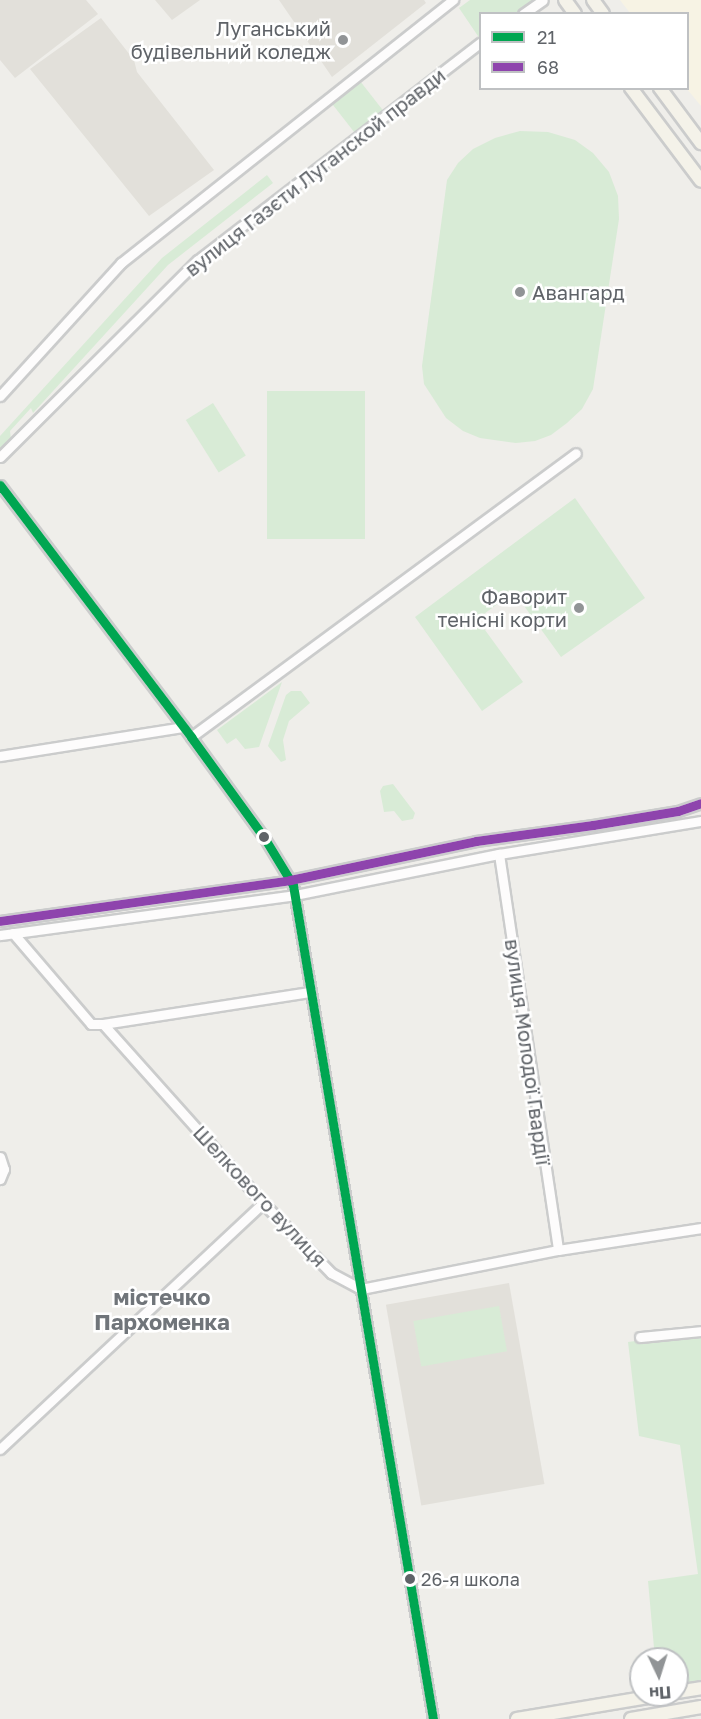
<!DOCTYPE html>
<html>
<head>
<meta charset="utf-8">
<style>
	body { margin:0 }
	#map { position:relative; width:701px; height:1719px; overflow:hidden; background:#efeeea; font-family:"Golos Text",sans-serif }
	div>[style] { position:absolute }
	.commercial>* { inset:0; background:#f7f3e4 }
	.education>* { inset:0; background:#e2e0da; transform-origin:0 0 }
	.green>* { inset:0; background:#d8ebd6; transform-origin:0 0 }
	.roads { filter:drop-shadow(2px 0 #cbcccc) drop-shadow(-2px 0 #cbcccc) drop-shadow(0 2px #cbcccc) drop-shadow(0 -2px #cbcccc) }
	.minor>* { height:9px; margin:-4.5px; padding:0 4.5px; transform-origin:4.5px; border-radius:4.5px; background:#fdfcfc }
	.major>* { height:12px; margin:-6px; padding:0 6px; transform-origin:6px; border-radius:6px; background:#f4f2e9 }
	.bus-1>* { height:9px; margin:-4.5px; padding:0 4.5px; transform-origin:4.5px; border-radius:4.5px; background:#00a651 }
	.bus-2>* { height:9px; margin:-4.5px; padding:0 4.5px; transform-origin:4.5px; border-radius:4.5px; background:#8e44ad }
	.dots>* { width:16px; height:16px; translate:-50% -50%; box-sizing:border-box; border:3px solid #fff; border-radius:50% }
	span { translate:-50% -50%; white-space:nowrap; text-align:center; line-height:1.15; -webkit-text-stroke:5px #fff; paint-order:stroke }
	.bus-label { font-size:18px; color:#5f6368 }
	.left { translate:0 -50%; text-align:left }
	.poi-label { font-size:20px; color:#5f6368 }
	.right { translate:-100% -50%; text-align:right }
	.street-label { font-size:20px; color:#5f6368 }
	.quarter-label { font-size:22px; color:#70757a; font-weight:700 }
	.legend { position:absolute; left:479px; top:12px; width:210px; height:78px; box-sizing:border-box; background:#fff; border:2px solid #bfc1c3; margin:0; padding:8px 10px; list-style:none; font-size:18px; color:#5f6368 }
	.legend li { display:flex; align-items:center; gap:12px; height:30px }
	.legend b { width:30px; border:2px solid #bfc1c3 }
	.north { position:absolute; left:629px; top:1647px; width:60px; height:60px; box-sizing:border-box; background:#fff; border:2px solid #bfc1c3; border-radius:50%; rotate:176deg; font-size:16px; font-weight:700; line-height:24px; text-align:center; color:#5f6368 }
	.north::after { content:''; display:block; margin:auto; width:21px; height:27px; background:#919496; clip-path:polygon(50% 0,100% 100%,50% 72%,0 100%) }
</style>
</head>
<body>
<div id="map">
	<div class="commercial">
		<i style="clip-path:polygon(620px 0,701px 0,701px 106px,687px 89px,688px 14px,630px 13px)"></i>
	</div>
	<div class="education">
		<i style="clip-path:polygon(0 0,86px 0,98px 14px,15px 78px,0 60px)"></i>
		<i style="clip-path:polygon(155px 0,200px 0,172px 20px)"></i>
		<i style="clip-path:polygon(279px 0,424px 0,426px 3px,332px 77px)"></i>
		<i style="clip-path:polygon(101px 18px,134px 60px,137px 72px,214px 170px,149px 216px,30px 69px)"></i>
		<i style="left:509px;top:1283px;width:204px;height:125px;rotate:80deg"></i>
	</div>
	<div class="green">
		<i style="clip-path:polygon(470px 0,534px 0,516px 13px,480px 14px,480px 39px,459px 8px)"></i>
		<i style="left:360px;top:81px;width:41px;height:36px;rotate:52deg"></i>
		<i style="clip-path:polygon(520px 131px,548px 132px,575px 140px,593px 153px,609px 172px,618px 196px,619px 219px,593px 389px,582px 409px,567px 423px,551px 435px,535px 441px,516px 443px,480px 438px,463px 431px,446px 418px,424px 384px,422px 366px,447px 180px,458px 163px,473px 149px,495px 138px)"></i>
		<i style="clip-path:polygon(267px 175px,273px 183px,168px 265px,33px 413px,31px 408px,10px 431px,11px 440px,0 451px,0 436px,162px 258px)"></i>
		<i style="left:267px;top:391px;width:98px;height:148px"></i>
		<i style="left:213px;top:403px;width:62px;height:32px;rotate:58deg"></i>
		<i style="clip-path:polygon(575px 498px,645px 598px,561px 657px,514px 592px,477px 619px,523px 682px,482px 711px,415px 617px)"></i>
		<i style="clip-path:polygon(282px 682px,259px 747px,245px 749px,236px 738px,227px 744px,217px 730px)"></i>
		<i style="clip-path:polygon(291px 691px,301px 691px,310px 703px,289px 721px,283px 740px,286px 760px,281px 762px,268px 746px,286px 695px)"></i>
		<i style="clip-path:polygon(393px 784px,415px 813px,413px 819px,402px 821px,394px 811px,384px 812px,380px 791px,383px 786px)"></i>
		<i style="left:499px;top:1306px;width:46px;height:87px;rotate:80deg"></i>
		<i style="clip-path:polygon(701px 1332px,701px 1682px,677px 1686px,677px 1659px,655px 1659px,648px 1581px,698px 1574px,680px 1445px,639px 1436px,628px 1342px)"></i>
	</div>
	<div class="roads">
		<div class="minor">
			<i style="left:523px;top:14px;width:24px;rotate:-35deg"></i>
			<i style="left:0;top:396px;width:180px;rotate:-47.7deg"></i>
			<i style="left:121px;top:263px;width:424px;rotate:-38.4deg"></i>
			<i style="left:0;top:457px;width:279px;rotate:-44.9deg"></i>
			<i style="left:198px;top:260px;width:356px;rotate:-37.6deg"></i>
			<i style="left:0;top:485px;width:316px;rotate:52.8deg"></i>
			<i style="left:191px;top:737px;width:126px;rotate:54deg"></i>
			<i style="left:265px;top:839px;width:54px;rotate:58.7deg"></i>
			<i style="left:293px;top:885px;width:846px;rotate:80.47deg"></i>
			<i style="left:191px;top:737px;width:478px;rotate:-36.4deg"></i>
			<i style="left:0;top:756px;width:185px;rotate:-9deg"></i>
			<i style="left:499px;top:854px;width:400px;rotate:81.5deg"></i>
			<i style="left:0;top:921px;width:293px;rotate:-8deg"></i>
			<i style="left:290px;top:880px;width:190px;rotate:-11.8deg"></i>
			<i style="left:476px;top:841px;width:118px;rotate:-7.8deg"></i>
			<i style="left:593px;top:825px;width:86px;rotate:-9.4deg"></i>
			<i style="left:678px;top:811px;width:24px;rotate:-19deg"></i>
			<i style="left:13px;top:933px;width:120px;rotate:49.4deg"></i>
			<i style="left:91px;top:1024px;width:12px"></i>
			<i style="left:103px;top:1024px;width:240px;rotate:48.2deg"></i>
			<i style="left:263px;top:1203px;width:98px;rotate:45.8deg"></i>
			<i style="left:331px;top:1273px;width:34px;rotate:28deg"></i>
			<i style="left:361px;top:1289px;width:201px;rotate:-11.2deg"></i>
			<i style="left:558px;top:1250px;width:145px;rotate:-8.7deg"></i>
			<i style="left:0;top:935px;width:298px;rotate:-7.7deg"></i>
			<i style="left:295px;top:895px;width:208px;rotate:-11.4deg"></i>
			<i style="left:499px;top:854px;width:205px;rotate:-9.3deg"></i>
			<i style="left:103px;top:1024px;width:209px;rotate:-8.8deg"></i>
			<i style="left:0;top:1157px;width:13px;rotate:72deg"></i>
			<i style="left:4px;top:1169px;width:11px;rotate:112deg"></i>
			<i style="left:640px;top:1337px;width:61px;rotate:-5.6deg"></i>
			<i style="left:0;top:1449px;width:360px;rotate:-43.1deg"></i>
		</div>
		<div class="major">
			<i style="left:565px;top:0;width:17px;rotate:54deg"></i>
			<i style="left:593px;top:0;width:17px;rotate:54deg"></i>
			<i style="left:631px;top:88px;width:116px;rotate:53deg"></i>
			<i style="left:660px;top:88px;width:69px;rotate:53.3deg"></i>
			<i style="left:677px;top:1692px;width:24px;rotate:-9deg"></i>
			<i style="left:517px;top:1719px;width:145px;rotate:-9.5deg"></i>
			<i style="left:631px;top:1719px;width:71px;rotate:-9.7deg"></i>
		</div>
	</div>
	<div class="bus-1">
		<i style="left:0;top:485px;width:316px;rotate:52.8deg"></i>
		<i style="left:191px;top:737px;width:126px;rotate:54deg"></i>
		<i style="left:265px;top:839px;width:54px;rotate:58.7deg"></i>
		<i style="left:293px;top:885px;width:846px;rotate:80.47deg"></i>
	</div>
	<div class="bus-2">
		<i style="left:0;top:921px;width:293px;rotate:-8deg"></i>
		<i style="left:290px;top:880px;width:190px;rotate:-11.8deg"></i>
		<i style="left:476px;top:841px;width:118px;rotate:-7.8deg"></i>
		<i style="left:593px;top:825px;width:86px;rotate:-9.4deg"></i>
		<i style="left:678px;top:811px;width:24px;rotate:-19deg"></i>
	</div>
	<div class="dots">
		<i style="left:343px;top:40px;background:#919496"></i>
		<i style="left:520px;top:292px;background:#919496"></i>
		<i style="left:579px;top:608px;background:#919496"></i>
		<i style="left:264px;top:837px;background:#5f6368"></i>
		<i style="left:410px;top:1579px;background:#5f6368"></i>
	</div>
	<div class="bus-label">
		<span class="left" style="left:421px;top:1579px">26-я школа</span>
	</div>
	<div class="poi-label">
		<span class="right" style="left:331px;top:40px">Луганський<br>будівельний коледж</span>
		<span class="left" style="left:532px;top:292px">Авангард</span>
		<span class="right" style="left:567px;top:608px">Фаворит<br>тенісні корти</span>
	</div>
	<div class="street-label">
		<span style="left:315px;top:172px;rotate:-38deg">вулиця Газєти Луганской правди</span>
		<span style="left:528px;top:1052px;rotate:82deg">вулиця Молодої Гвардії</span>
		<span style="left:260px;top:1196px;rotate:47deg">Шелкового вулиця</span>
	</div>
	<div class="quarter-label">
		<span style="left:162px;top:1309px">містечко<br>Пархоменка</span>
	</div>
	<ul class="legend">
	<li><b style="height:8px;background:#00a651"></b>21</li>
	<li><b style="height:8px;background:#8e44ad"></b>68</li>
	</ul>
	<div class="north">Пн</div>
</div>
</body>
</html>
